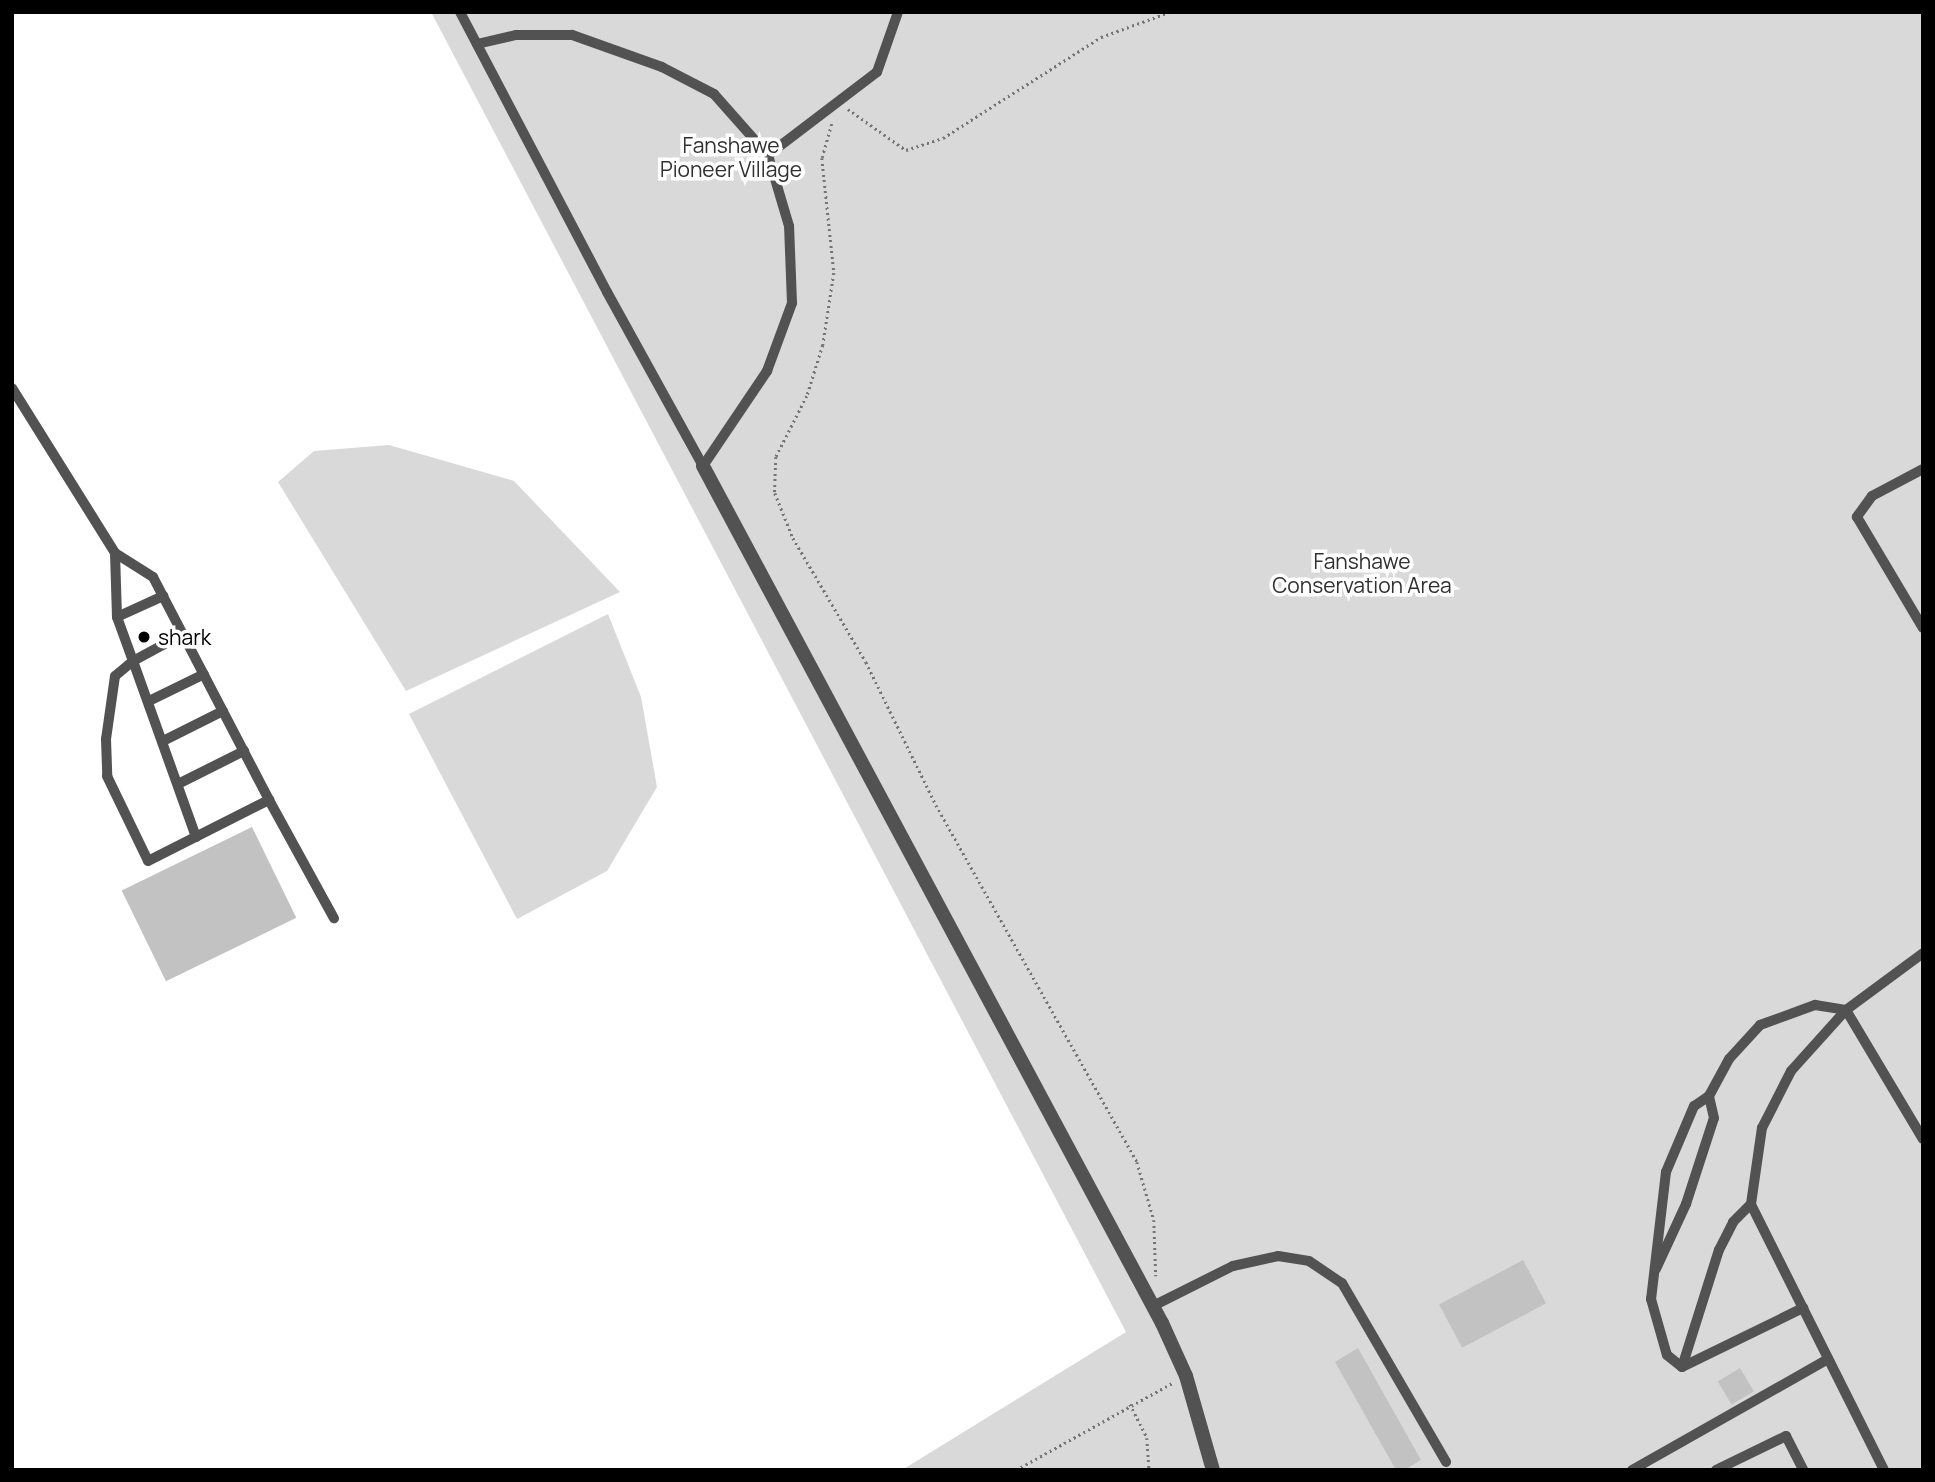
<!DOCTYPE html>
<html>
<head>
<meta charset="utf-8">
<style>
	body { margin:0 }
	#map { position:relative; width:1935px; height:1482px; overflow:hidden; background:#fff; font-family:Manrope,sans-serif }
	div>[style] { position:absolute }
	.green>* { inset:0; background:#d9d9d9 }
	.building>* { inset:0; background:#c2c2c2; transform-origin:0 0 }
	.path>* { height:2.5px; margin-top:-1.25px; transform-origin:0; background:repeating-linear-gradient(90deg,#747474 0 2px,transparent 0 5.5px) }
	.lane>* { height:10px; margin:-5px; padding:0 5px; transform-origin:5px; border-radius:5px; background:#525252 }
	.street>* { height:14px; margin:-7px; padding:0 7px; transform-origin:7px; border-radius:7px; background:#525252 }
	.dots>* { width:19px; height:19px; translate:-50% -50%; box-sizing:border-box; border:4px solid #fff; border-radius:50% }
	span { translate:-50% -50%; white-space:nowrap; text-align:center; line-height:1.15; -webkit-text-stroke:7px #fff; paint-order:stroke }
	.park-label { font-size:21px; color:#303030 }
	.poi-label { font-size:21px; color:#000 }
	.left { translate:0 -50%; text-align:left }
	.frame { position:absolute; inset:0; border:14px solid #000; pointer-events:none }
</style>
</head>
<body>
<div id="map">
	<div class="green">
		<i style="clip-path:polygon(431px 12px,1923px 12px,1923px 1470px,902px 1470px,1126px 1332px)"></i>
		<i style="clip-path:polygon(389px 445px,514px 481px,620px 592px,406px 691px,278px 482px,314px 451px)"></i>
		<i style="clip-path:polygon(608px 614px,641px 697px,657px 787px,607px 871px,517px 919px,409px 714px)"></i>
	</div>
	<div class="building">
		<i style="left:252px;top:827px;width:101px;height:145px;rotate:64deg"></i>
		<i style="left:1523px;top:1260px;width:49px;height:95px;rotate:62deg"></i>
		<i style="clip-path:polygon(1358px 1348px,1421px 1460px,1404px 1470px,1396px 1470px,1335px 1362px)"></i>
		<i style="left:1740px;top:1368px;width:27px;height:26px;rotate:59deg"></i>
	</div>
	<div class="path">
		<i style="left:848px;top:109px;width:71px;rotate:35.3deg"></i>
		<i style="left:906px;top:150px;width:39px;rotate:-18deg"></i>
		<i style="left:943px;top:138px;width:188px;rotate:-32.6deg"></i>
		<i style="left:1101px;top:37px;width:73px;rotate:-19.9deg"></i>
		<i style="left:832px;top:124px;width:35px;rotate:106deg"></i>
		<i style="left:822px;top:158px;width:116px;rotate:84deg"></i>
		<i style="left:834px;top:273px;width:73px;rotate:98.7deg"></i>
		<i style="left:823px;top:345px;width:53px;rotate:107.4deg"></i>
		<i style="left:807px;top:396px;width:68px;rotate:116.9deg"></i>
		<i style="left:776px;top:457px;width:36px;rotate:92deg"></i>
		<i style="left:775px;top:493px;width:48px;rotate:68.2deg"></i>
		<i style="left:793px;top:538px;width:144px;rotate:59.5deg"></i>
		<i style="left:866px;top:662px;width:159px;rotate:63.9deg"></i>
		<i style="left:936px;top:805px;width:410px;rotate:60.6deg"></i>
		<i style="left:1137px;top:1162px;width:60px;rotate:73.7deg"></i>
		<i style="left:1154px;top:1220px;width:56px;rotate:88deg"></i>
		<i style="left:1130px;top:1404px;width:38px;rotate:63deg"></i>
		<i style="left:1147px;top:1438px;width:32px;rotate:86deg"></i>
		<i style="left:1016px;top:1470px;width:179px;rotate:-29.1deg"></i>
	</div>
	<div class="lane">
		<i style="left:460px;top:12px;width:316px;rotate:62.3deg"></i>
		<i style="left:607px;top:292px;width:199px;rotate:61.1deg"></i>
		<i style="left:703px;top:466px;width:115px;rotate:-56deg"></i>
		<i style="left:767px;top:371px;width:72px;rotate:-69.8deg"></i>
		<i style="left:792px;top:303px;width:77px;rotate:-92.2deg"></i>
		<i style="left:789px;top:226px;width:74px;rotate:-106.5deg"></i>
		<i style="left:768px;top:155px;width:81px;rotate:-131.5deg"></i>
		<i style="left:714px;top:94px;width:59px;rotate:-152.6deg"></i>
		<i style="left:662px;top:67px;width:96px;rotate:-160.4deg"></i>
		<i style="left:572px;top:35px;width:56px;rotate:180deg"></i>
		<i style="left:516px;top:35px;width:40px;rotate:167deg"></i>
		<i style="left:768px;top:155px;width:137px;rotate:-37.3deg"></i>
		<i style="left:877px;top:72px;width:64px;rotate:-70.7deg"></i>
		<i style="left:12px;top:388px;width:195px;rotate:58deg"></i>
		<i style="left:115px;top:553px;width:45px;rotate:32.3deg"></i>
		<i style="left:153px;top:577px;width:251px;rotate:62.5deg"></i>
		<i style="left:1923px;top:469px;width:58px;rotate:152.1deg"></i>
		<i style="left:1872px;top:496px;width:26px;rotate:126deg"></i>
		<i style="left:1857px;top:517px;width:129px;rotate:59.3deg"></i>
		<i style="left:115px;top:553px;width:64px;rotate:88.2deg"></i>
		<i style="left:117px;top:617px;width:47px;rotate:70deg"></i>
		<i style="left:133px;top:661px;width:23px;rotate:140deg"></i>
		<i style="left:115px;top:676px;width:64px;rotate:98.1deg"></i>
		<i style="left:106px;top:739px;width:37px;rotate:88deg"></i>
		<i style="left:107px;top:776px;width:94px;rotate:64.2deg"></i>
		<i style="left:148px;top:861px;width:136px;rotate:-26.8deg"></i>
		<i style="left:269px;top:800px;width:135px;rotate:61.2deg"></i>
		<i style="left:117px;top:617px;width:51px;rotate:-24.5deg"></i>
		<i style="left:183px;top:634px;width:57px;rotate:151.6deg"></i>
		<i style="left:133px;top:661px;width:187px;rotate:70.3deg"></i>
		<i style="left:149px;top:701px;width:61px;rotate:-26.1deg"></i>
		<i style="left:163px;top:741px;width:67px;rotate:-26.6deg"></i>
		<i style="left:178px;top:784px;width:74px;rotate:-26.6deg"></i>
		<i style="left:1709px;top:1096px;width:42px;rotate:-61.6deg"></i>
		<i style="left:1729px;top:1059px;width:46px;rotate:-47.6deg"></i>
		<i style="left:1760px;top:1025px;width:59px;rotate:-20deg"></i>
		<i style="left:1815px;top:1005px;width:31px;rotate:9deg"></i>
		<i style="left:1846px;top:1010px;width:150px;rotate:59.2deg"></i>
		<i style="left:1656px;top:1269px;width:72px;rotate:-65.2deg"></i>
		<i style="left:1686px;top:1204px;width:90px;rotate:-72deg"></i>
		<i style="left:1714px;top:1118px;width:23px;rotate:-103deg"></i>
		<i style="left:1709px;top:1096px;width:18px;rotate:146deg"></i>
		<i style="left:1694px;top:1106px;width:72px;rotate:113deg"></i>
		<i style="left:1666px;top:1172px;width:128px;rotate:96.7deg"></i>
		<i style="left:1651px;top:1299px;width:58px;rotate:74.1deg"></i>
		<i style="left:1667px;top:1355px;width:19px;rotate:39deg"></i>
		<i style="left:1682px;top:1367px;width:135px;rotate:-26deg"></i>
		<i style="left:1153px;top:1306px;width:89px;rotate:-26.6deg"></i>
		<i style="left:1233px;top:1266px;width:46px;rotate:-12.5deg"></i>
		<i style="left:1278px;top:1256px;width:31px;rotate:9deg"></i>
		<i style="left:1309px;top:1261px;width:40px;rotate:34deg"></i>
		<i style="left:1342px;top:1283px;width:207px;rotate:59.8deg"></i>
		<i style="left:1682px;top:1367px;width:123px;rotate:-72.5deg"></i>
		<i style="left:1719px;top:1250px;width:31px;rotate:-63deg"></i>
		<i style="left:1733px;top:1222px;width:25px;rotate:-45deg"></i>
		<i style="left:1632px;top:1470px;width:225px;rotate:-29.5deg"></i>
		<i style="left:1716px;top:1470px;width:78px;rotate:-25.9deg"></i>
		<i style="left:1786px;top:1436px;width:38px;rotate:63deg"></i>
		<i style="left:1884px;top:1470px;width:297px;rotate:-116.6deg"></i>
		<i style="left:1751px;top:1204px;width:77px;rotate:-81.8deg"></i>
		<i style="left:1762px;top:1128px;width:64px;rotate:-63deg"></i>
		<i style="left:1791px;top:1071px;width:82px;rotate:-48deg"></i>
		<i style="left:1846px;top:1010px;width:96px;rotate:-36.5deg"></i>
	</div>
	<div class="street">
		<i style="left:703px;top:466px;width:972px;rotate:61.83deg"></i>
		<i style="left:1162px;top:1323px;width:58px;rotate:65.6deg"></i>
		<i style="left:1186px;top:1376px;width:98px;rotate:74deg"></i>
	</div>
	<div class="dots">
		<i style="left:144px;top:637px;background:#000"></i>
	</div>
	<div class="park-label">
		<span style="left:731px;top:157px">Fanshawe<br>Pioneer Village</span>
		<span style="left:1362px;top:573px">Fanshawe<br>Conservation Area</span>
	</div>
	<div class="poi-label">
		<span class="left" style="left:158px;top:637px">shark</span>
	</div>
	<div class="frame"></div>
</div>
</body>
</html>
